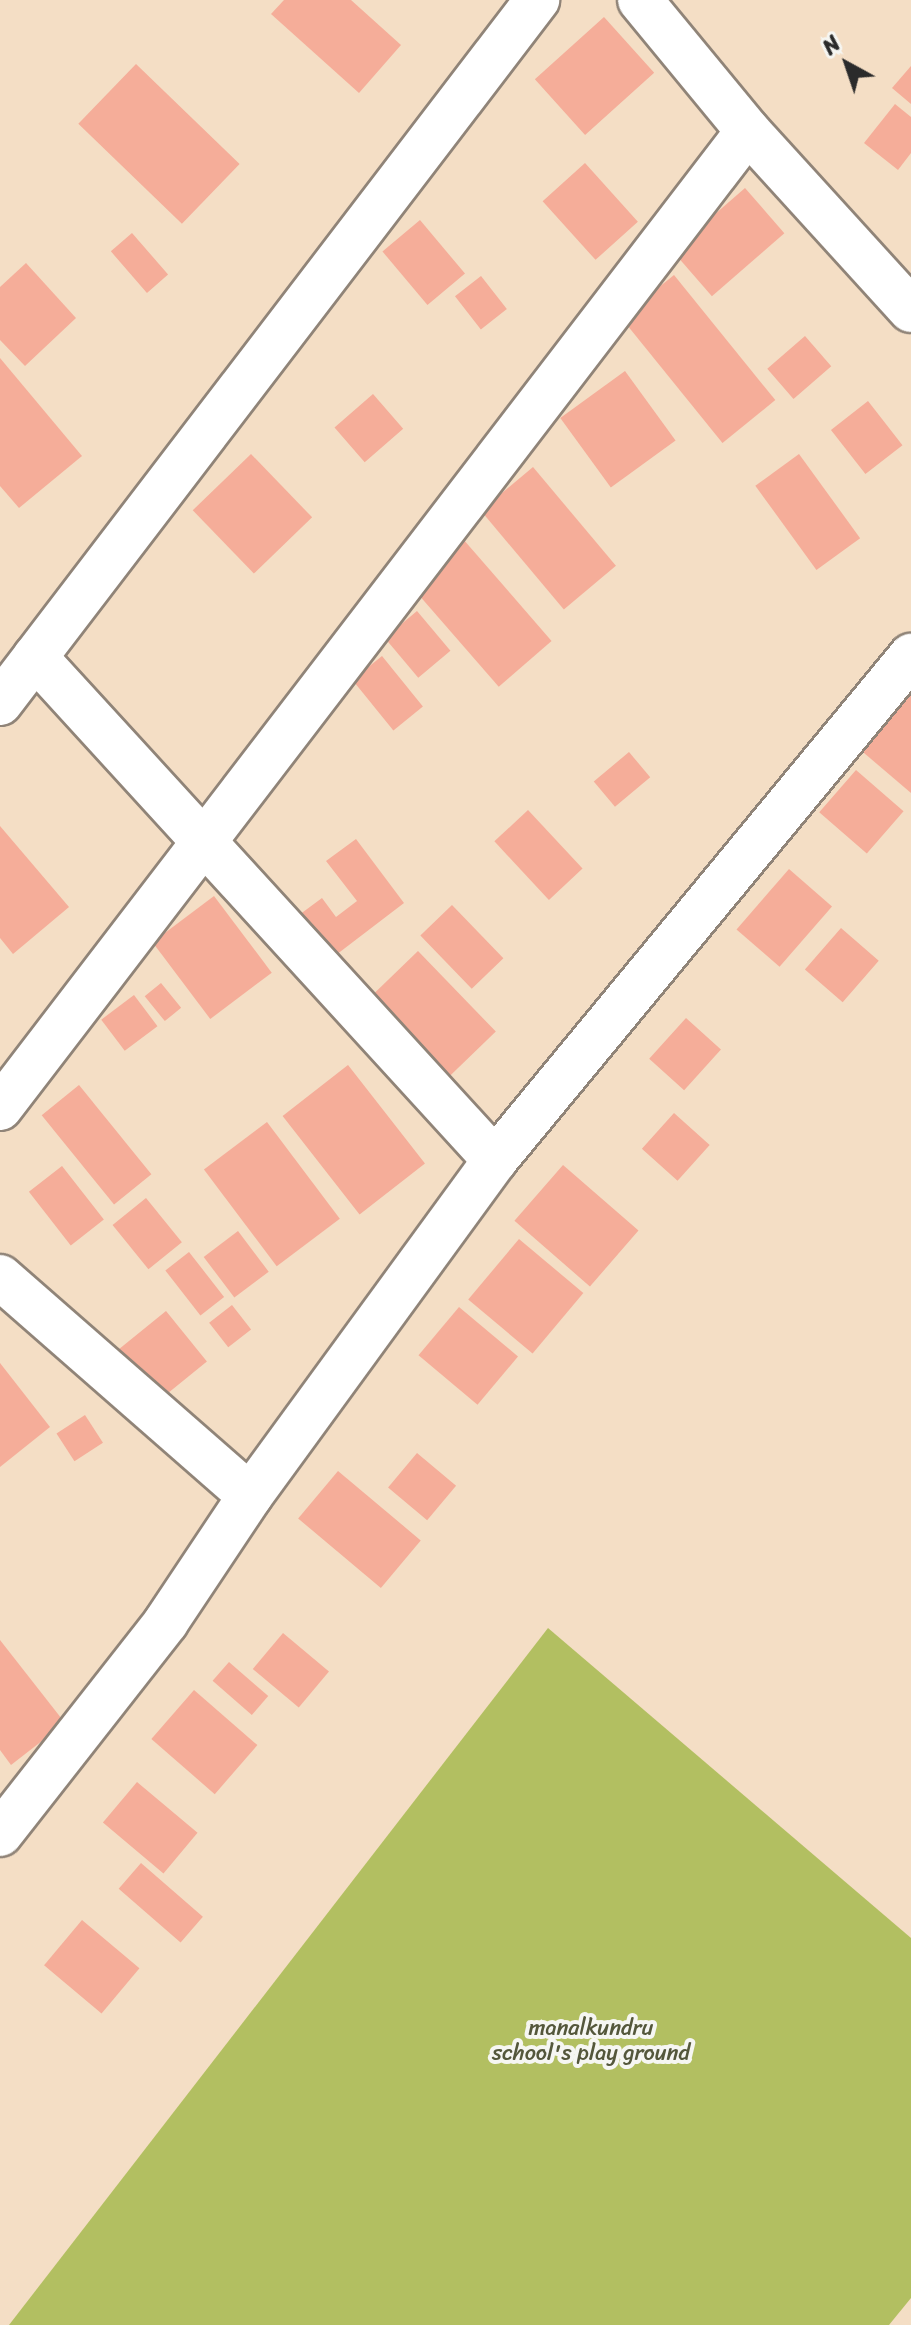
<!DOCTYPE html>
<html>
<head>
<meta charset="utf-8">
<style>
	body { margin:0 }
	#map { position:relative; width:911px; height:2325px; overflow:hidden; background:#f4dec5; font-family:Sriracha,sans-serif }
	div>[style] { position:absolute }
	.green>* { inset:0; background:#b2bf61 }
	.building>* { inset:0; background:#f5ad99; transform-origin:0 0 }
	.roads { filter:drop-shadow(2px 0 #908478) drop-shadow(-2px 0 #908478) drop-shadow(0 2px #908478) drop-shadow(0 -2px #908478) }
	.minor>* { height:44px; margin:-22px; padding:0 22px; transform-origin:22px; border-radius:22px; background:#fff }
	span { translate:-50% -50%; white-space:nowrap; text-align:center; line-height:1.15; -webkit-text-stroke:8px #f6f6f2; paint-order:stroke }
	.park-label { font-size:22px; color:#54573b }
	.north { position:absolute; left:807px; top:24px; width:80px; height:80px; -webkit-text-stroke:6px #f6f6f2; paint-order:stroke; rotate:320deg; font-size:22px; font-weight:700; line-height:32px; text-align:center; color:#2b2b2b }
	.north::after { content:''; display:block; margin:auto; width:28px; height:36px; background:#2b2b2b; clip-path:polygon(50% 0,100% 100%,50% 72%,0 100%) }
</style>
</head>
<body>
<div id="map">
	<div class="green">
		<i style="clip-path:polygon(548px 1628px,911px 1938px,911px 2298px,889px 2325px,9px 2325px)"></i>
	</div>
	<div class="building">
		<i style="clip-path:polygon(284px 0,351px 0,401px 45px,359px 93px,271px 14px)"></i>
		<i style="left:604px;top:17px;width:75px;height:93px;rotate:48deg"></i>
		<i style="left:136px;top:64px;width:144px;height:83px;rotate:44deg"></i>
		<i style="clip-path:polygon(911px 66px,911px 104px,892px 88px)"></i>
		<i style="clip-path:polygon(895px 104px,911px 117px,911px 153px,898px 170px,864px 143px)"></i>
		<i style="left:585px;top:163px;width:79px;height:57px;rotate:48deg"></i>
		<i style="left:745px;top:188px;width:60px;height:96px;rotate:49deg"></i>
		<i style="left:420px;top:220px;width:70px;height:49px;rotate:50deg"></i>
		<i style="left:132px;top:233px;width:55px;height:28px;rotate:49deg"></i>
		<i style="clip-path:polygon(26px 263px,76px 318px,25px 366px,0 340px,0 287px)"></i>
		<i style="left:674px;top:275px;width:161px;height:68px;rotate:51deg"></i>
		<i style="left:481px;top:276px;width:42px;height:33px;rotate:52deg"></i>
		<i style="left:805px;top:336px;width:40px;height:50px;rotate:49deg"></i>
		<i style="clip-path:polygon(0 358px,82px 456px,19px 508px,0 486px)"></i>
		<i style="left:625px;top:371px;width:86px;height:80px;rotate:54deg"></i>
		<i style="left:373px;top:394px;width:46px;height:51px;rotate:49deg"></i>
		<i style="left:868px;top:401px;width:56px;height:47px;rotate:52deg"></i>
		<i style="left:251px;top:454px;width:88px;height:81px;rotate:46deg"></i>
		<i style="left:799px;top:454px;width:104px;height:54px;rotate:54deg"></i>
		<i style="left:533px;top:467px;width:129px;height:68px;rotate:50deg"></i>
		<i style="left:463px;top:539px;width:135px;height:70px;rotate:49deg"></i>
		<i style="left:417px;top:611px;width:52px;height:42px;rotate:50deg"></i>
		<i style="left:382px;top:656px;width:65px;height:38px;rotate:51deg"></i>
		<i style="clip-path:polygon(905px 691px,911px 696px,911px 793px,857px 747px)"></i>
		<i style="left:629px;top:752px;width:33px;height:46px;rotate:50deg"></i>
		<i style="left:856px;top:770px;width:63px;height:56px;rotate:41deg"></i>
		<i style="left:528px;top:810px;width:80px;height:46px;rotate:47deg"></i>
		<i style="clip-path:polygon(0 826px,69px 907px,13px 954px,0 938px)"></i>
		<i style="clip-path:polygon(356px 839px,404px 903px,332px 958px,299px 915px,322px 898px,336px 917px,357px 901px,326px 861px)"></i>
		<i style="left:789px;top:869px;width:57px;height:80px;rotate:41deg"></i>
		<i style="left:214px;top:896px;width:96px;height:77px;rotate:53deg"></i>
		<i style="left:452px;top:905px;width:74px;height:44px;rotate:46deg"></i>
		<i style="left:841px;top:928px;width:50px;height:55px;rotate:41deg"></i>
		<i style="left:418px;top:951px;width:112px;height:73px;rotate:46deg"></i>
		<i style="left:161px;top:983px;width:32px;height:21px;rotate:51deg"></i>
		<i style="left:134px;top:995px;width:39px;height:41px;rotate:53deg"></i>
		<i style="left:686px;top:1018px;width:47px;height:55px;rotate:42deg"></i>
		<i style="left:348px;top:1065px;width:125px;height:83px;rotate:52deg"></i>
		<i style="left:79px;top:1085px;width:115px;height:48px;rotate:51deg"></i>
		<i style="left:674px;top:1113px;width:48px;height:48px;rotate:42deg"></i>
		<i style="left:267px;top:1122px;width:121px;height:79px;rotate:53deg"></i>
		<i style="left:563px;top:1165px;width:100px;height:74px;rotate:41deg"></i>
		<i style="left:62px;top:1166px;width:68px;height:42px;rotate:52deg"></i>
		<i style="left:146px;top:1198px;width:57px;height:43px;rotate:51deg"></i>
		<i style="left:238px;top:1231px;width:51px;height:43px;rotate:53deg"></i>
		<i style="left:519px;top:1239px;width:84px;height:79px;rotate:40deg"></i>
		<i style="left:189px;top:1252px;width:57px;height:30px;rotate:52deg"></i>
		<i style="left:232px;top:1305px;width:31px;height:29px;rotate:52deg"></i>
		<i style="left:459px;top:1307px;width:77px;height:63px;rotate:40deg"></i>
		<i style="left:166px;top:1311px;width:65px;height:67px;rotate:51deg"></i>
		<i style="clip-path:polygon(0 1363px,50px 1427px,0 1467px)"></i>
		<i style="left:85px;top:1415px;width:33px;height:34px;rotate:57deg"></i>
		<i style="left:417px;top:1453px;width:51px;height:45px;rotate:40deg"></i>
		<i style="left:338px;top:1471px;width:108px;height:62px;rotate:40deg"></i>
		<i style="left:283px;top:1633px;width:60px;height:47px;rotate:40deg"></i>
		<i style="clip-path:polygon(0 1640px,65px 1723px,11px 1765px,0 1750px)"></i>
		<i style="left:229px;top:1662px;width:52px;height:25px;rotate:41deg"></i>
		<i style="left:194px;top:1690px;width:84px;height:65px;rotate:41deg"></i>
		<i style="left:137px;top:1782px;width:79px;height:53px;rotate:40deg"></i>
		<i style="left:141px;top:1863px;width:82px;height:34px;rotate:41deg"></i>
		<i style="left:82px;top:1920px;width:75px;height:59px;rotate:40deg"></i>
	</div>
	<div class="roads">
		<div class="minor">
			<i style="left:640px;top:0;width:170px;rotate:50.5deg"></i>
			<i style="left:748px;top:131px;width:242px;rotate:47.7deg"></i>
			<i style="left:35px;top:657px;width:682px;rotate:47.56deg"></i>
			<i style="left:0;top:703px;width:885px;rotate:-52.62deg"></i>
			<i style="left:0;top:1108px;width:1230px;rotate:-52.56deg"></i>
			<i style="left:0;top:1277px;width:332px;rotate:41.2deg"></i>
			<i style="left:0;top:1834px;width:269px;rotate:-51.9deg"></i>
			<i style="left:166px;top:1622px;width:151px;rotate:-56.3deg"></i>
			<i style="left:250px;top:1496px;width:416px;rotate:-53.9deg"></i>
			<i style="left:495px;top:1160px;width:654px;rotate:-50.46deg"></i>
		</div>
	</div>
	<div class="park-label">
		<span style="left:591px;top:2040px">manalkundru<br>school's play ground</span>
	</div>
	<div class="north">N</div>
</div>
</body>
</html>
